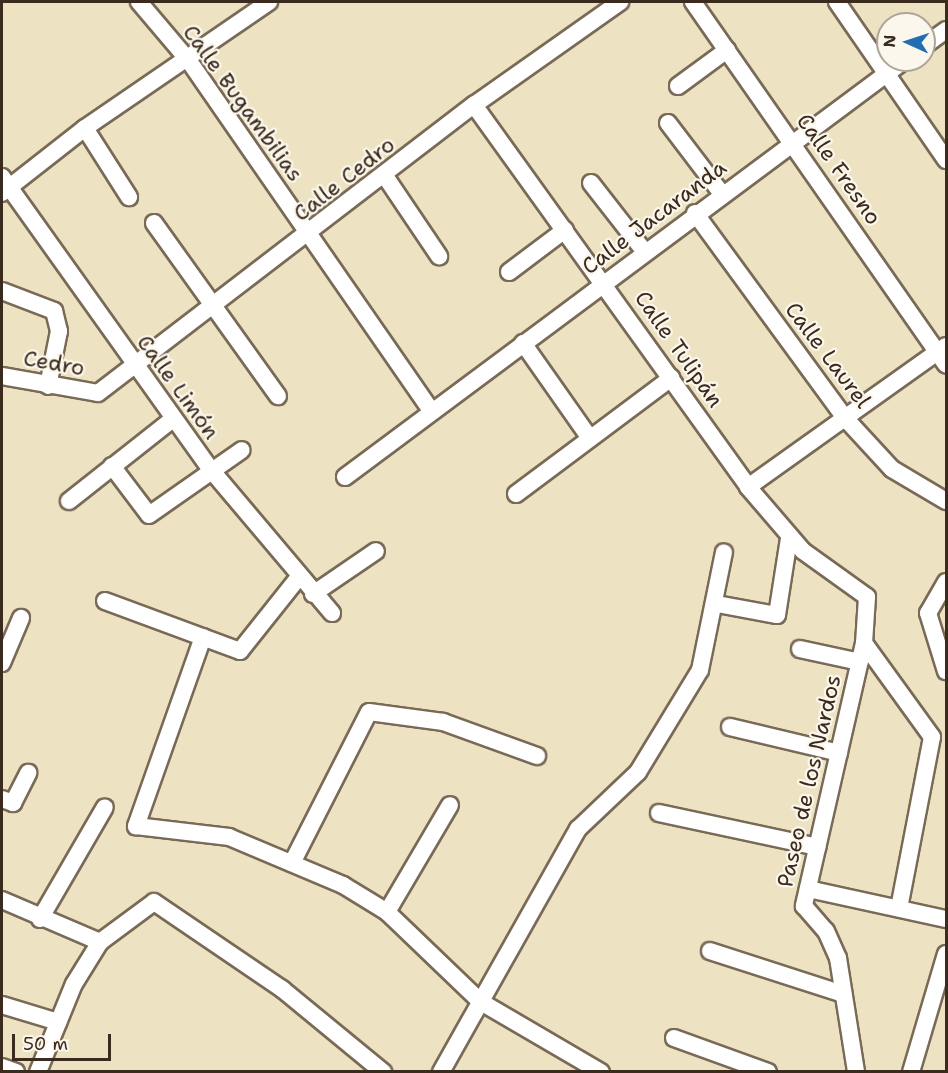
<!DOCTYPE html>
<html>
<head>
<meta charset="utf-8">
<style>
	body { margin:0 }
	#map { position:relative; width:948px; height:1073px; overflow:hidden; background:#ede2c1; font-family:"Shantell Sans",sans-serif }
	div>[style] { position:absolute }
	.roads { filter:drop-shadow(2px 0 #796a57) drop-shadow(-2px 0 #796a57) drop-shadow(0 2px #796a57) drop-shadow(0 -2px #796a57) }
	.minor>* { height:16px; margin:-8px; padding:0 8px; transform-origin:8px; border-radius:8px; background:#fff }
	span { translate:-50% -50%; white-space:nowrap; text-align:center; line-height:1.15; -webkit-text-stroke:4.5px #fbf7ec; paint-order:stroke }
	.street-label { font-size:22px; color:#3b2a1e }
	.frame { position:absolute; inset:0; border:3px solid #3b2a1e; pointer-events:none }
	.north { position:absolute; left:876px; top:12px; width:60px; height:60px; box-sizing:border-box; background:#fbf7ec; border:2px solid #aea59a; border-radius:50%; rotate:273deg; font-size:16px; font-weight:700; line-height:24px; text-align:center; color:#3b2a1e }
	.north::after { content:''; display:block; margin:auto; width:21px; height:27px; background:#1f6fb2; clip-path:polygon(50% 0,100% 100%,50% 72%,0 100%) }
	.scale { position:absolute; left:12px; top:1034px; width:99px; height:27px; box-sizing:border-box; border:3px solid #3b2a1e; border-top:0; padding-left:8px; font-size:18px; line-height:21px; white-space:nowrap; color:#3b2a1e; -webkit-text-stroke:4px #fbf7ec; paint-order:stroke }
</style>
</head>
<body>
<div id="map">
	<div class="roads">
		<div class="minor">
			<i style="left:139px;top:2px;width:77px;rotate:49.7deg"></i>
			<i style="left:189px;top:61px;width:425px;rotate:55.3deg"></i>
			<i style="left:693px;top:2px;width:442px;rotate:55.1deg"></i>
			<i style="left:837px;top:2px;width:192px;rotate:55.4deg"></i>
			<i style="left:924px;top:46px;width:27px;rotate:-36deg"></i>
			<i style="left:678px;top:86px;width:61px;rotate:-36.3deg"></i>
			<i style="left:474px;top:105px;width:470px;rotate:54.3deg"></i>
			<i style="left:748px;top:487px;width:84px;rotate:49.3deg"></i>
			<i style="left:803px;top:551px;width:79px;rotate:35.7deg"></i>
			<i style="left:867px;top:597px;width:46px;rotate:93.7deg"></i>
			<i style="left:864px;top:643px;width:270px;rotate:102.9deg"></i>
			<i style="left:804px;top:906px;width:33px;rotate:49deg"></i>
			<i style="left:826px;top:931px;width:30px;rotate:66deg"></i>
			<i style="left:838px;top:958px;width:115px;rotate:81deg"></i>
			<i style="left:668px;top:123px;width:89px;rotate:52.7deg"></i>
			<i style="left:85px;top:128px;width:82px;rotate:57.5deg"></i>
			<i style="left:385px;top:176px;width:97px;rotate:56deg"></i>
			<i style="left:2px;top:177px;width:361px;rotate:54.5deg"></i>
			<i style="left:212px;top:471px;width:186px;rotate:49.8deg"></i>
			<i style="left:591px;top:183px;width:88px;rotate:52deg"></i>
			<i style="left:2px;top:193px;width:105px;rotate:-38.1deg"></i>
			<i style="left:85px;top:128px;width:223px;rotate:-34.4deg"></i>
			<i style="left:695px;top:213px;width:254px;rotate:53.8deg"></i>
			<i style="left:845px;top:418px;width:69px;rotate:47.3deg"></i>
			<i style="left:892px;top:469px;width:63px;rotate:30.7deg"></i>
			<i style="left:154px;top:223px;width:213px;rotate:54.4deg"></i>
			<i style="left:509px;top:272px;width:70px;rotate:-36.9deg"></i>
			<i style="left:2px;top:291px;width:56px;rotate:21deg"></i>
			<i style="left:54px;top:311px;width:21px;rotate:76deg"></i>
			<i style="left:59px;top:331px;width:56px;rotate:101.3deg"></i>
			<i style="left:523px;top:343px;width:115px;rotate:54.9deg"></i>
			<i style="left:2px;top:376px;width:97px;rotate:10deg"></i>
			<i style="left:98px;top:393px;width:474px;rotate:-37.5deg"></i>
			<i style="left:474px;top:105px;width:179px;rotate:-35.2deg"></i>
			<i style="left:112px;top:466px;width:61px;rotate:52.9deg"></i>
			<i style="left:149px;top:515px;width:113px;rotate:-35deg"></i>
			<i style="left:345px;top:477px;width:698px;rotate:-36.67deg"></i>
			<i style="left:748px;top:487px;width:243px;rotate:-35.5deg"></i>
			<i style="left:516px;top:494px;width:194px;rotate:-36.8deg"></i>
			<i style="left:69px;top:501px;width:132px;rotate:-38.3deg"></i>
			<i style="left:946px;top:582px;width:36px;rotate:120deg"></i>
			<i style="left:928px;top:613px;width:61px;rotate:72.8deg"></i>
			<i style="left:313px;top:594px;width:76px;rotate:-34.3deg"></i>
			<i style="left:105px;top:601px;width:144px;rotate:20.3deg"></i>
			<i style="left:240px;top:651px;width:93px;rotate:-51.5deg"></i>
			<i style="left:717px;top:604px;width:61px;rotate:10.4deg"></i>
			<i style="left:777px;top:615px;width:78px;rotate:-81.1deg"></i>
			<i style="left:203px;top:637px;width:201px;rotate:109.5deg"></i>
			<i style="left:136px;top:826px;width:94px;rotate:6.7deg"></i>
			<i style="left:229px;top:837px;width:124px;rotate:22.8deg"></i>
			<i style="left:343px;top:885px;width:52px;rotate:31.5deg"></i>
			<i style="left:387px;top:912px;width:130px;rotate:43.8deg"></i>
			<i style="left:481px;top:1002px;width:139px;rotate:30.3deg"></i>
			<i style="left:864px;top:643px;width:116px;rotate:54.1deg"></i>
			<i style="left:932px;top:737px;width:174px;rotate:100.9deg"></i>
			<i style="left:800px;top:649px;width:61px;rotate:12.2deg"></i>
			<i style="left:2px;top:663px;width:49px;rotate:-67.1deg"></i>
			<i style="left:730px;top:727px;width:112px;rotate:13.4deg"></i>
			<i style="left:2px;top:799px;width:12px;rotate:20deg"></i>
			<i style="left:13px;top:803px;width:34px;rotate:-63deg"></i>
			<i style="left:659px;top:813px;width:162px;rotate:12.1deg"></i>
			<i style="left:292px;top:863px;width:169px;rotate:-63deg"></i>
			<i style="left:369px;top:712px;width:75px;rotate:7.7deg"></i>
			<i style="left:443px;top:722px;width:100px;rotate:19.9deg"></i>
			<i style="left:808px;top:889px;width:141px;rotate:12.3deg"></i>
			<i style="left:2px;top:900px;width:107px;rotate:23.2deg"></i>
			<i style="left:387px;top:912px;width:124px;rotate:-59.5deg"></i>
			<i style="left:40px;top:919px;width:129px;rotate:-59.9deg"></i>
			<i style="left:710px;top:951px;width:140px;rotate:17.9deg"></i>
			<i style="left:2px;top:1005px;width:59px;rotate:16.9deg"></i>
			<i style="left:674px;top:1038px;width:100px;rotate:19.9deg"></i>
			<i style="left:2px;top:1067px;width:15px;rotate:20deg"></i>
			<i style="left:38px;top:1072px;width:95px;rotate:-67.8deg"></i>
			<i style="left:74px;top:984px;width:49px;rotate:-58.2deg"></i>
			<i style="left:100px;top:942px;width:67px;rotate:-36.5deg"></i>
			<i style="left:154px;top:902px;width:155px;rotate:34.2deg"></i>
			<i style="left:282px;top:989px;width:131px;rotate:39.4deg"></i>
			<i style="left:441px;top:1072px;width:279px;rotate:-60.6deg"></i>
			<i style="left:578px;top:829px;width:83px;rotate:-43.5deg"></i>
			<i style="left:638px;top:772px;width:119px;rotate:-58.7deg"></i>
			<i style="left:700px;top:670px;width:120px;rotate:-78.5deg"></i>
			<i style="left:911px;top:1072px;width:123px;rotate:-73.5deg"></i>
		</div>
	</div>
	<div class="street-label">
		<span style="left:243px;top:103px;rotate:54deg">Calle Bugambilias</span>
		<span style="left:839px;top:169px;rotate:55deg">Calle Fresno</span>
		<span style="left:344px;top:179px;rotate:-38deg">Calle Cedro</span>
		<span style="left:654px;top:217px;rotate:-37deg">Calle Jacaranda</span>
		<span style="left:679px;top:349px;rotate:55deg">Calle Tulipán</span>
		<span style="left:828px;top:355px;rotate:53deg">Calle Laurel</span>
		<span style="left:54px;top:363px;rotate:10deg">Cedro</span>
		<span style="left:178px;top:387px;rotate:54deg">Calle Limón</span>
		<span style="left:809px;top:781px;rotate:-77deg">Paseo de los Nardos</span>
	</div>
	<div class="frame"></div>
	<div class="north">N</div>
	<div class="scale">50 m</div>
</div>
</body>
</html>
